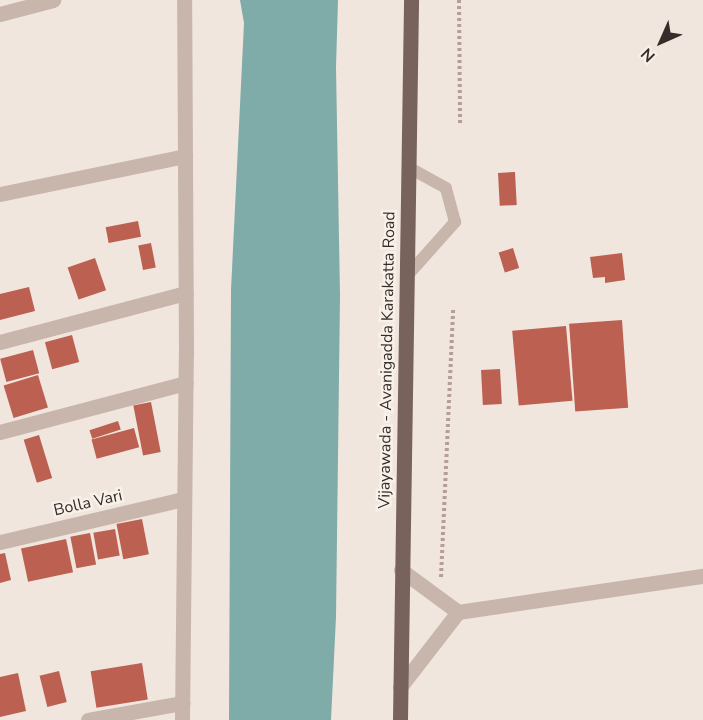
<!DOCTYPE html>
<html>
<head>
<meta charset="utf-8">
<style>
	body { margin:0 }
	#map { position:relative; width:703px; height:720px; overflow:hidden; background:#f0e6de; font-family:"Nunito Sans",sans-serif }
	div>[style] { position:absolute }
	.water>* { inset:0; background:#7faba9 }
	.building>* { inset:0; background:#bc6051; transform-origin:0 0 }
	.path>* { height:4px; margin-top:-2px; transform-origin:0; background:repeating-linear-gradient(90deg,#b39f95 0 3px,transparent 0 6px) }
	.service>* { height:12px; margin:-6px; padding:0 6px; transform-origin:6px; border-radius:6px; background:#c8b5ab }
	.minor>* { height:15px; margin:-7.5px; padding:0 7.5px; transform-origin:7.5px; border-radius:7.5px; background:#c8b5ab }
	.tertiary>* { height:15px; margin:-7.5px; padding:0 7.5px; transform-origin:7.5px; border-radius:7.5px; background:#c8b5ab }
	.primary>* { height:15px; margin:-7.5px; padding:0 7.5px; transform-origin:7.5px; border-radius:7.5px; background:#77625c }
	span { translate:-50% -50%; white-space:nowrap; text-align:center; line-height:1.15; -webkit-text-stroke:5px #f8f1ea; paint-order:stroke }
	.street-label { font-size:16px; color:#362c2a }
	.north { position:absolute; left:631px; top:12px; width:60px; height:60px; -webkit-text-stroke:4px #f8f1ea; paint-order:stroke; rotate:225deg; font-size:16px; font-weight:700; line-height:24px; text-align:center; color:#362c2a }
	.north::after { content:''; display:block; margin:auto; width:21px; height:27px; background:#362c2a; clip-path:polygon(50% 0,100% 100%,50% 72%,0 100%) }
</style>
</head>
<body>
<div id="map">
	<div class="water">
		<i style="clip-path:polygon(240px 0,338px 0,336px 67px,340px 296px,336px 617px,331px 720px,229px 720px,231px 290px,244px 23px)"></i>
	</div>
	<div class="building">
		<i style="left:515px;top:172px;width:33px;height:17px;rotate:87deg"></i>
		<i style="left:138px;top:221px;width:16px;height:33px;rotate:79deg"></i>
		<i style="left:151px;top:243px;width:25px;height:13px;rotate:79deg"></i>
		<i style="left:513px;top:248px;width:21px;height:15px;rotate:73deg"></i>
		<i style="clip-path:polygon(622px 253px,625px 280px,605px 283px,605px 277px,593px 278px,590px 257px)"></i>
		<i style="left:95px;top:258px;width:34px;height:29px;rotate:71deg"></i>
		<i style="clip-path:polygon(29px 287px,35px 311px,0 320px,0 294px)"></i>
		<i style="left:622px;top:320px;width:88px;height:53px;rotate:86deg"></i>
		<i style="left:566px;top:326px;width:75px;height:54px;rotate:85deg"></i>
		<i style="left:72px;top:335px;width:28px;height:28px;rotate:75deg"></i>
		<i style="left:33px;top:350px;width:24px;height:34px;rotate:75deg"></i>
		<i style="left:500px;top:369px;width:35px;height:19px;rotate:87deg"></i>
		<i style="left:38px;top:375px;width:34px;height:36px;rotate:73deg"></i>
		<i style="left:151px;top:402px;width:51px;height:18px;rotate:79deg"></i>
		<i style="left:118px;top:421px;width:9px;height:30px;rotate:72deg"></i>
		<i style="left:134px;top:428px;width:20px;height:44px;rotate:75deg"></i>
		<i style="left:39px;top:435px;width:45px;height:16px;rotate:73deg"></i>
		<i style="left:142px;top:519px;width:36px;height:26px;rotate:79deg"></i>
		<i style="left:115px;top:529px;width:27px;height:22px;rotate:80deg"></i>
		<i style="left:90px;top:533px;width:32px;height:20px;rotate:79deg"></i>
		<i style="left:66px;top:539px;width:34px;height:46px;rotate:78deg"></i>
		<i style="clip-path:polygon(5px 553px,11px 580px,0 583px,0 554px)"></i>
		<i style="left:142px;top:663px;width:37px;height:52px;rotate:81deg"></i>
		<i style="left:59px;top:671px;width:32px;height:20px;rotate:76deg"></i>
		<i style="clip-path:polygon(18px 673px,26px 711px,0 717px,0 677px)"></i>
	</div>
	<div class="path">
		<i style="left:459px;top:0;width:124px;rotate:89.5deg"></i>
		<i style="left:441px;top:577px;width:268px;rotate:-87.4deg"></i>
	</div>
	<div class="service">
		<i style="left:406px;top:277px;width:74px;rotate:-48.3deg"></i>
		<i style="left:455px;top:222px;width:35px;rotate:-105deg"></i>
		<i style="left:446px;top:188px;width:43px;rotate:-151.1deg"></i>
	</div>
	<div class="minor">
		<i style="left:0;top:14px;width:55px;rotate:-14.8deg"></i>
		<i style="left:0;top:194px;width:189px;rotate:-11.6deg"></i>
		<i style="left:0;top:342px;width:192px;rotate:-14.8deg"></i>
		<i style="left:0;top:432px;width:192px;rotate:-14.8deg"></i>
		<i style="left:0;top:542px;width:189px;rotate:-13.2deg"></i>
		<i style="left:401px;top:570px;width:71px;rotate:36.4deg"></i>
		<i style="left:400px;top:687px;width:95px;rotate:-52.3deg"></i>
		<i style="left:458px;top:612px;width:248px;rotate:-8.4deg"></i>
		<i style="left:88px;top:720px;width:96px;rotate:-10.3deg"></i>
	</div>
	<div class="tertiary">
		<i style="left:182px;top:720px;width:367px;rotate:-89.4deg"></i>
		<i style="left:186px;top:353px;width:353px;rotate:-90.3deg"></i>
	</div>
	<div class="primary">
		<i style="left:400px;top:720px;width:720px;rotate:-89.12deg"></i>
	</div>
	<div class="street-label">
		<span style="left:387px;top:360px;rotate:-89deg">Vijayawada - Avanigadda Karakatta Road</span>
		<span style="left:88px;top:503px;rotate:-13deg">Bolla Vari</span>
	</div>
	<div class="north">N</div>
</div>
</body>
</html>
